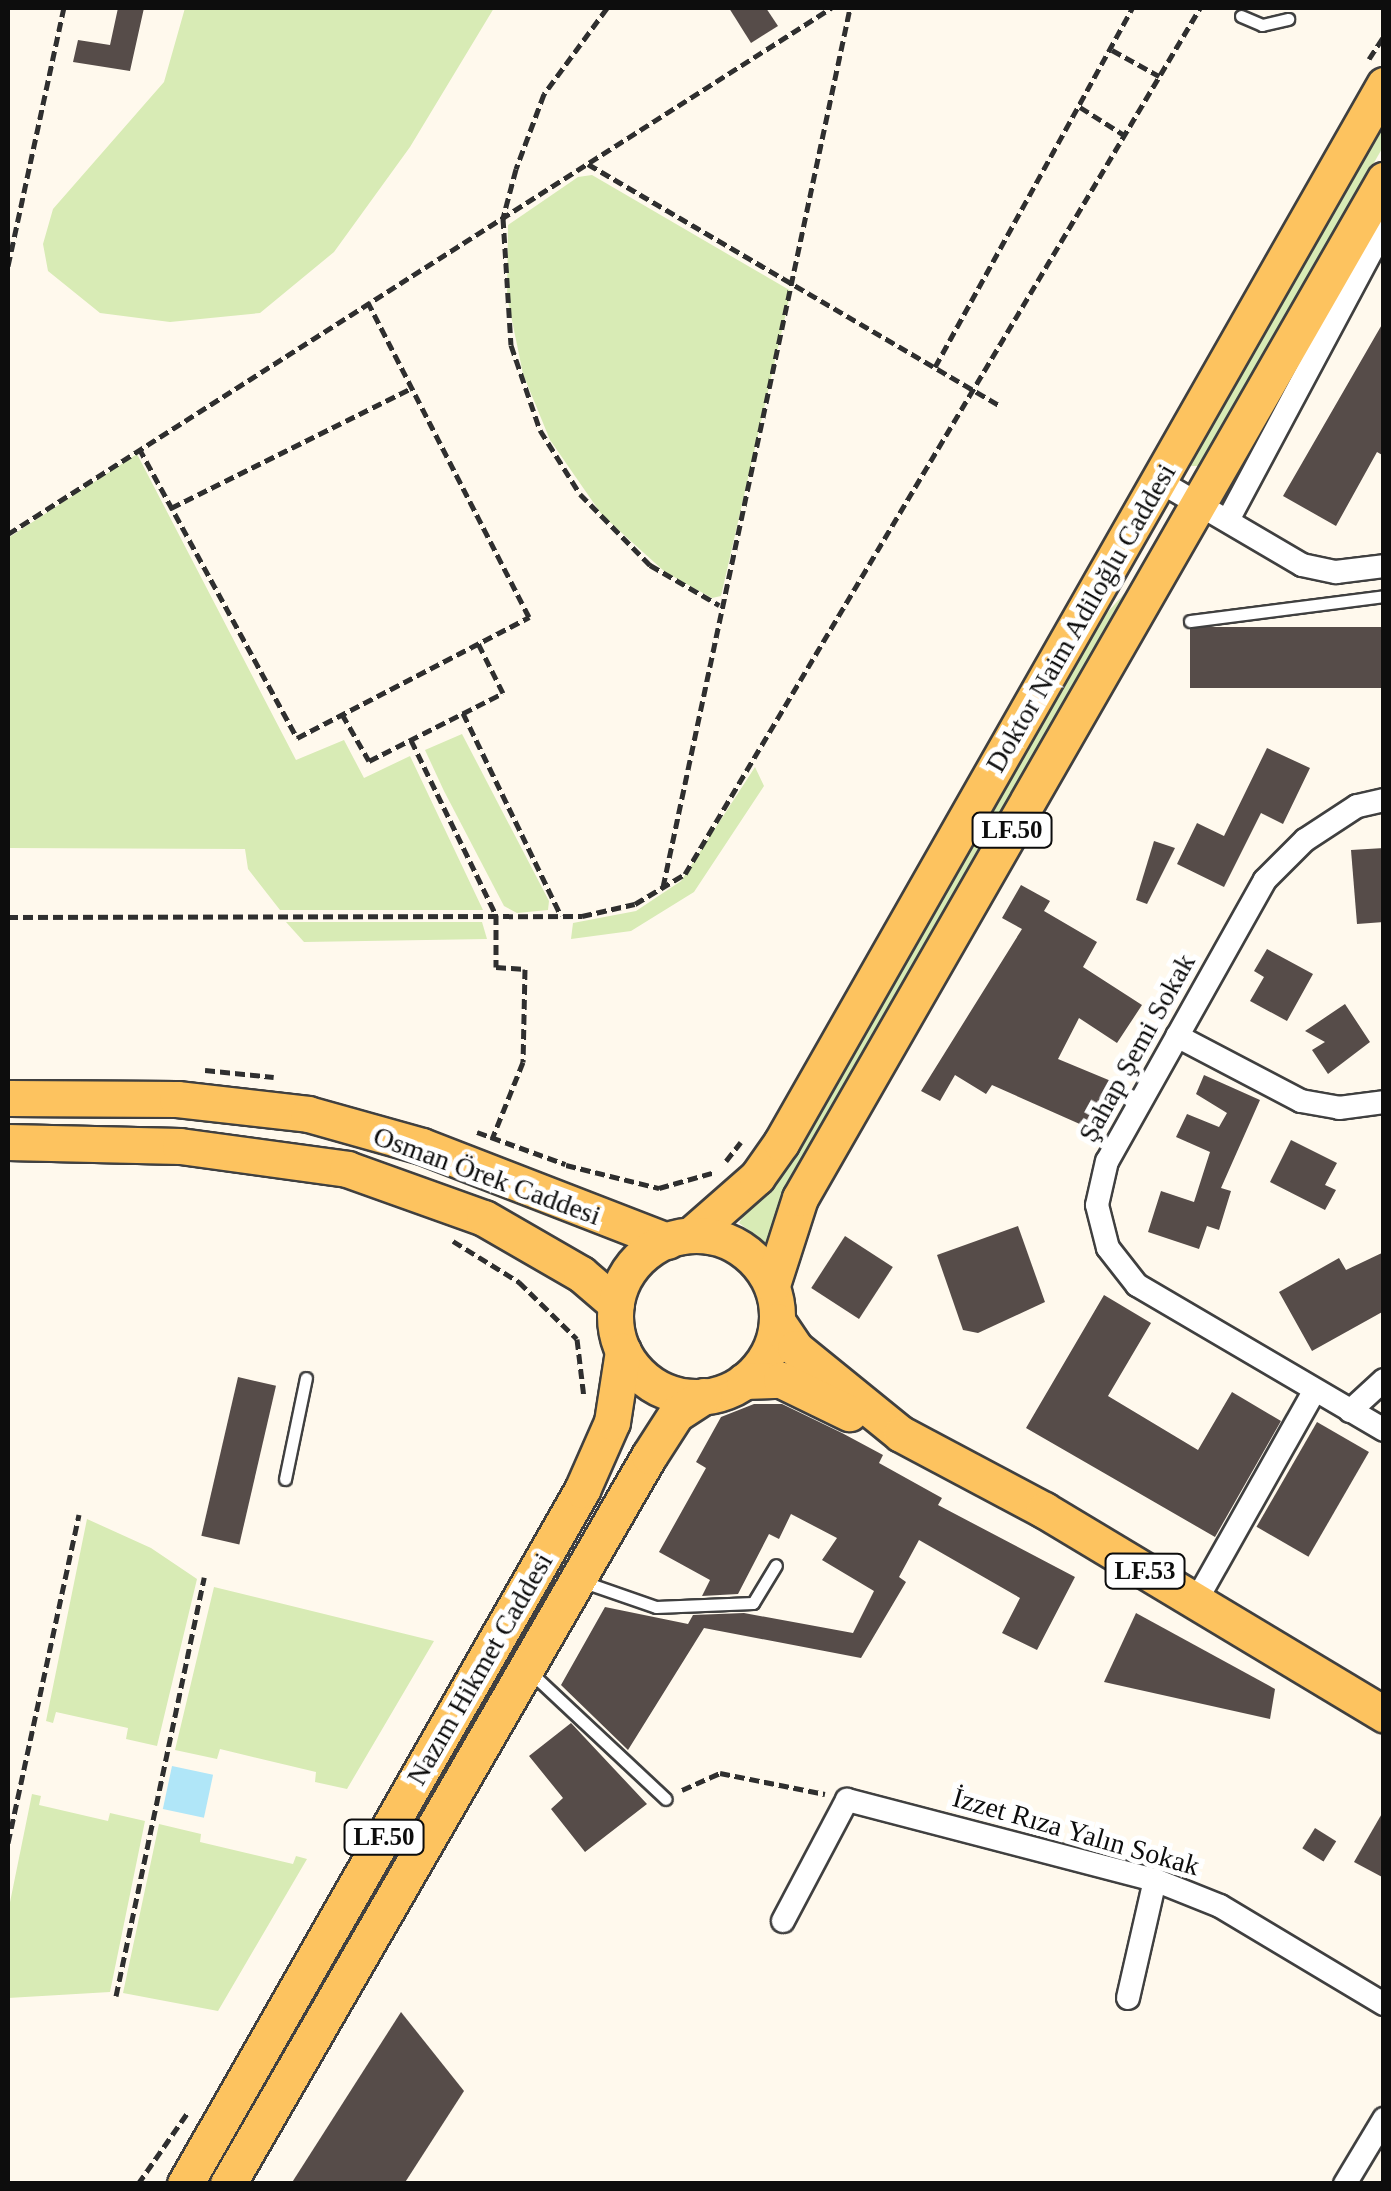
<!DOCTYPE html>
<html>
<head>
<meta charset="utf-8">
<style>
	body { margin:0 }
	#map { position:relative; width:1391px; height:2191px; overflow:hidden; background:#fff9ed; font-family:Georgia,serif }
	div>[style] { position:absolute }
	.green>* { inset:0; background:#d8ebb5 }
	.water>* { inset:0; background:#b0e6f8; transform-origin:0 0 }
	.building>* { inset:0; background:#564c49; transform-origin:0 0 }
	.path>* { height:5px; margin-top:-2.5px; transform-origin:0; background:repeating-linear-gradient(90deg,#2f2f2f 0 10px,transparent 0 15px) }
	.roads { filter:drop-shadow(2px 0 #404040) drop-shadow(-2px 0 #404040) drop-shadow(0 2px #404040) drop-shadow(0 -2px #404040) }
	.service>* { height:11px; margin:-5.5px; padding:0 5.5px; transform-origin:5.5px; border-radius:5.5px; background:#fff }
	.minor>* { height:22px; margin:-11px; padding:0 11px; transform-origin:11px; border-radius:11px; background:#fff }
	.primary>* { height:35px; margin:-17.5px; padding:0 17.5px; transform-origin:17.5px; border-radius:17.5px; background:#fdc35f }
	.primary>.ring { margin:-17.5px; padding:0; box-sizing:content-box; background:none; border:35px solid #fdc35f; border-radius:50% }
	span { translate:-50% -50%; white-space:nowrap; text-align:center; line-height:1.15; -webkit-text-stroke:10px #fff; paint-order:stroke }
	.shield-label span { padding:2px 8px; background:#fff; border:2px solid; border-radius:8px; -webkit-text-stroke-width:0 }
	.shield-label { font-size:25px; color:#0d0d0d; font-weight:700 }
	.street-label { font-size:28px; color:#0d0d0d }
	.frame { position:absolute; inset:0; border:10px solid #0d0d0d; pointer-events:none }
</style>
</head>
<body>
<div id="map">
	<div class="green">
		<i style="clip-path:polygon(185px 8px,494px 8px,410px 147px,334px 252px,260px 313px,170px 322px,100px 313px,48px 271px,43px 244px,53px 209px,164px 82px)"></i>
		<i style="clip-path:polygon(1383px 113px,1383px 147px,1200px 466px,1189px 466px)"></i>
		<i style="clip-path:polygon(592px 175px,791px 291px,721px 596px,712px 598px,665px 572px,602px 515px,550px 440px,523px 374px,507px 296px,508px 225px,578px 177px)"></i>
		<i style="clip-path:polygon(137px 454px,296px 760px,344px 740px,364px 778px,410px 756px,483px 910px,280px 910px,248px 869px,245px 849px,8px 848px,8px 538px)"></i>
		<i style="clip-path:polygon(1139px 577px,846px 1081px,767px 1244px,739px 1223px,857px 1040px,1098px 623px)"></i>
		<i style="clip-path:polygon(462px 734px,549px 901px,548px 910px,517px 913px,504px 906px,444px 791px,425px 750px)"></i>
		<i style="clip-path:polygon(755px 767px,764px 786px,694px 892px,631px 931px,571px 939px,573px 923px,636px 911px,681px 881px)"></i>
		<i style="clip-path:polygon(286px 922px,482px 922px,487px 939px,304px 942px)"></i>
		<i style="clip-path:polygon(87px 1519px,151px 1548px,197px 1579px,157px 1746px,126px 1739px,128px 1728px,56px 1712px,53px 1723px,46px 1721px)"></i>
		<i style="clip-path:polygon(214px 1587px,434px 1641px,347px 1789px,315px 1782px,316px 1772px,220px 1749px,217px 1759px,175px 1750px)"></i>
		<i style="clip-path:polygon(32px 1794px,41px 1796px,39px 1805px,108px 1821px,110px 1813px,145px 1821px,110px 1992px,8px 1998px,8px 1912px)"></i>
		<i style="clip-path:polygon(159px 1824px,201px 1834px,200px 1842px,293px 1864px,296px 1856px,307px 1859px,218px 2011px,123px 1993px)"></i>
	</div>
	<div class="water">
		<i style="left:172px;top:1766px;width:42px;height:44px;rotate:12deg"></i>
	</div>
	<div class="building">
		<i style="clip-path:polygon(118px 8px,144px 8px,130px 71px,73px 62px,78px 40px,110px 45px)"></i>
		<i style="clip-path:polygon(729px 8px,766px 8px,778px 26px,751px 43px)"></i>
		<i style="clip-path:polygon(1384px 321px,1384px 456px,1377px 452px,1336px 526px,1283px 496px)"></i>
		<i style="left:1384px;top:627px;width:61px;height:194px;rotate:90deg"></i>
		<i style="clip-path:polygon(1267px 748px,1310px 768px,1283px 824px,1261px 813px,1224px 887px,1177px 864px,1197px 823px,1224px 836px)"></i>
		<i style="clip-path:polygon(1154px 841px,1175px 848px,1147px 904px,1136px 900px)"></i>
		<i style="clip-path:polygon(1384px 848px,1384px 922px,1357px 924px,1351px 850px)"></i>
		<i style="clip-path:polygon(1021px 885px,1050px 901px,1044px 911px,1097px 942px,1083px 967px,1142px 1005px,1117px 1043px,1079px 1018px,1058px 1059px,1111px 1081px,1091px 1129px,992px 1085px,986px 1094px,955px 1075px,940px 1101px,921px 1091px,1022px 929px,1002px 918px)"></i>
		<i style="clip-path:polygon(1267px 949px,1313px 974px,1287px 1021px,1250px 1001px,1264px 977px,1254px 971px)"></i>
		<i style="clip-path:polygon(1345px 1004px,1370px 1042px,1328px 1074px,1312px 1050px,1325px 1042px,1305px 1031px)"></i>
		<i style="clip-path:polygon(1204px 1075px,1260px 1100px,1221px 1188px,1231px 1191px,1219px 1230px,1207px 1226px,1199px 1249px,1148px 1232px,1161px 1191px,1194px 1202px,1210px 1152px,1176px 1137px,1187px 1114px,1219px 1127px,1227px 1113px,1196px 1094px)"></i>
		<i style="clip-path:polygon(1291px 1140px,1337px 1163px,1325px 1185px,1336px 1190px,1325px 1210px,1270px 1182px)"></i>
		<i style="clip-path:polygon(1018px 1226px,1045px 1302px,978px 1333px,963px 1330px,937px 1255px)"></i>
		<i style="left:845px;top:1236px;width:57px;height:62px;rotate:33deg"></i>
		<i style="clip-path:polygon(1384px 1252px,1384px 1311px,1312px 1351px,1279px 1292px,1339px 1258px,1346px 1270px)"></i>
		<i style="clip-path:polygon(1104px 1295px,1151px 1323px,1108px 1396px,1198px 1450px,1232px 1392px,1281px 1421px,1215px 1537px,1026px 1428px)"></i>
		<i style="left:238px;top:1377px;width:39px;height:163px;rotate:13deg"></i>
		<i style="clip-path:polygon(754px 1404px,782px 1404px,842px 1433px,883px 1455px,879px 1463px,942px 1498px,938px 1505px,1075px 1577px,1037px 1650px,1002px 1633px,1020px 1598px,919px 1540px,899px 1577px,906px 1582px,861px 1658px,704px 1628px,628px 1750px,561px 1685px,605px 1607px,688px 1624px,693px 1615px,744px 1613px,853px 1633px,874px 1591px,822px 1560px,837px 1538px,791px 1514px,779px 1539px,769px 1534px,738px 1594px,702px 1596px,710px 1580px,659px 1552px,706px 1468px,696px 1462px,721px 1417px)"></i>
		<i style="left:1317px;top:1422px;width:60px;height:121px;rotate:30deg"></i>
		<i style="clip-path:polygon(1136px 1613px,1275px 1689px,1270px 1719px,1104px 1682px)"></i>
		<i style="clip-path:polygon(571px 1723px,647px 1804px,585px 1852px,551px 1809px,563px 1798px,529px 1756px)"></i>
		<i style="clip-path:polygon(1384px 1810px,1384px 1878px,1354px 1862px)"></i>
		<i style="left:1315px;top:1828px;width:25px;height:24px;rotate:32deg"></i>
		<i style="clip-path:polygon(401px 2012px,464px 2091px,404px 2184px,291px 2184px)"></i>
	</div>
	<div class="path">
		<i style="left:607px;top:8px;width:107px;rotate:126.2deg"></i>
		<i style="left:544px;top:94px;width:80px;rotate:110.5deg"></i>
		<i style="left:516px;top:169px;width:51px;rotate:104.9deg"></i>
		<i style="left:503px;top:218px;width:127px;rotate:86.4deg"></i>
		<i style="left:511px;top:345px;width:90px;rotate:71.2deg"></i>
		<i style="left:540px;top:430px;width:75px;rotate:58deg"></i>
		<i style="left:580px;top:494px;width:100px;rotate:45.4deg"></i>
		<i style="left:650px;top:565px;width:80px;rotate:30.1deg"></i>
		<i style="left:1112px;top:50px;width:54px;rotate:29deg"></i>
		<i style="left:1369px;top:59px;width:27px;rotate:-57deg"></i>
		<i style="left:1080px;top:107px;width:52px;rotate:32.5deg"></i>
		<i style="left:588px;top:164px;width:476px;rotate:30.4deg"></i>
		<i style="left:8px;top:266px;width:264px;rotate:-77.8deg"></i>
		<i style="left:935px;top:367px;width:409px;rotate:-61.2deg"></i>
		<i style="left:139px;top:448px;width:330px;rotate:61.4deg"></i>
		<i style="left:297px;top:738px;width:262px;rotate:-27.5deg"></i>
		<i style="left:529px;top:617px;width:354px;rotate:-117.1deg"></i>
		<i style="left:171px;top:508px;width:269px;rotate:-26.5deg"></i>
		<i style="left:8px;top:534px;width:977px;rotate:-32.58deg"></i>
		<i style="left:463px;top:713px;width:225px;rotate:64.2deg"></i>
		<i style="left:342px;top:714px;width:54px;rotate:60.1deg"></i>
		<i style="left:369px;top:761px;width:150px;rotate:-26.9deg"></i>
		<i style="left:503px;top:693px;width:56px;rotate:-116.6deg"></i>
		<i style="left:411px;top:740px;width:195px;rotate:64.1deg"></i>
		<i style="left:496px;top:915px;width:52px;rotate:90deg"></i>
		<i style="left:496px;top:967px;width:29px;rotate:4deg"></i>
		<i style="left:525px;top:969px;width:93px;rotate:91.2deg"></i>
		<i style="left:523px;top:1062px;width:83px;rotate:111.9deg"></i>
		<i style="left:663px;top:887px;width:899px;rotate:-77.99deg"></i>
		<i style="left:8px;top:917px;width:574px;rotate:-0.1deg"></i>
		<i style="left:582px;top:916px;width:54px;rotate:-12.8deg"></i>
		<i style="left:635px;top:904px;width:58px;rotate:-31deg"></i>
		<i style="left:685px;top:874px;width:1008px;rotate:-59.26deg"></i>
		<i style="left:205px;top:1070px;width:69px;rotate:5.8deg"></i>
		<i style="left:477px;top:1132px;width:94px;rotate:20deg"></i>
		<i style="left:726px;top:1161px;width:24px;rotate:-52deg"></i>
		<i style="left:566px;top:1165px;width:96px;rotate:13.9deg"></i>
		<i style="left:659px;top:1188px;width:58px;rotate:-15.9deg"></i>
		<i style="left:453px;top:1241px;width:78px;rotate:31.8deg"></i>
		<i style="left:519px;top:1282px;width:81px;rotate:44.5deg"></i>
		<i style="left:577px;top:1339px;width:59px;rotate:83.2deg"></i>
		<i style="left:682px;top:1790px;width:42px;rotate:-24.1deg"></i>
		<i style="left:720px;top:1773px;width:107px;rotate:11.3deg"></i>
		<i style="left:8px;top:1843px;width:336px;rotate:-77.8deg"></i>
		<i style="left:116px;top:1996px;width:428px;rotate:-78.1deg"></i>
		<i style="left:138px;top:2184px;width:88px;rotate:-55.2deg"></i>
	</div>
	<div class="roads">
		<div class="service">
			<i style="left:1241px;top:16px;width:23px;rotate:23deg"></i>
			<i style="left:1262px;top:25px;width:27px;rotate:-13deg"></i>
			<i style="left:1190px;top:621px;width:196px;rotate:-7.3deg"></i>
			<i style="left:285px;top:1479px;width:103px;rotate:-78.3deg"></i>
			<i style="left:581px;top:1581px;width:79px;rotate:19.1deg"></i>
			<i style="left:656px;top:1607px;width:97px;rotate:-2.4deg"></i>
			<i style="left:753px;top:1603px;width:44px;rotate:-58.8deg"></i>
			<i style="left:529px;top:1671px;width:187px;rotate:43.1deg"></i>
		</div>
		<div class="minor">
			<i style="left:1159px;top:481px;width:166px;rotate:30.4deg"></i>
			<i style="left:1302px;top:565px;width:35px;rotate:12deg"></i>
			<i style="left:1336px;top:572px;width:48px;rotate:-7.1deg"></i>
			<i style="left:1228px;top:520px;width:331px;rotate:-61.9deg"></i>
			<i style="left:1384px;top:800px;width:28px;rotate:167deg"></i>
			<i style="left:1357px;top:806px;width:62px;rotate:146.8deg"></i>
			<i style="left:1305px;top:840px;width:57px;rotate:135deg"></i>
			<i style="left:1265px;top:880px;width:322px;rotate:119.3deg"></i>
			<i style="left:1107px;top:1161px;width:45px;rotate:102.8deg"></i>
			<i style="left:1097px;top:1205px;width:44px;rotate:75.7deg"></i>
			<i style="left:1108px;top:1248px;width:47px;rotate:51.9deg"></i>
			<i style="left:1137px;top:1285px;width:286px;rotate:30.4deg"></i>
			<i style="left:1177px;top:1036px;width:140px;rotate:27.7deg"></i>
			<i style="left:1301px;top:1101px;width:39px;rotate:10deg"></i>
			<i style="left:1339px;top:1108px;width:45px;rotate:-7.6deg"></i>
			<i style="left:1350px;top:1411px;width:46px;rotate:-42.4deg"></i>
			<i style="left:1196px;top:1601px;width:240px;rotate:-60.6deg"></i>
			<i style="left:783px;top:1921px;width:137px;rotate:-62.1deg"></i>
			<i style="left:847px;top:1800px;width:318px;rotate:14.6deg"></i>
			<i style="left:1155px;top:1880px;width:70px;rotate:21.8deg"></i>
			<i style="left:1220px;top:1906px;width:191px;rotate:30.9deg"></i>
			<i style="left:1128px;top:1998px;width:121px;rotate:-77.1deg"></i>
			<i style="left:1345px;top:2184px;width:76px;rotate:-59deg"></i>
		</div>
		<div class="primary">
			<i style="left:8px;top:1098px;width:169px;rotate:0.3deg"></i>
			<i style="left:177px;top:1099px;width:132px;rotate:6.5deg"></i>
			<i style="left:308px;top:1114px;width:118px;rotate:15.7deg"></i>
			<i style="left:422px;top:1146px;width:263px;rotate:21.2deg"></i>
			<i style="left:8px;top:1142px;width:172px;rotate:1.3deg"></i>
			<i style="left:180px;top:1146px;width:169px;rotate:7.8deg"></i>
			<i style="left:347px;top:1169px;width:145px;rotate:19.7deg"></i>
			<i style="left:484px;top:1218px;width:112px;rotate:30deg"></i>
			<i style="left:581px;top:1274px;width:46px;rotate:40.6deg"></i>
			<i style="left:691px;top:1235px;width:88px;rotate:-41.3deg"></i>
			<i style="left:757px;top:1177px;width:42px;rotate:-54.8deg"></i>
			<i style="left:781px;top:1143px;width:1218px;rotate:-60.32deg"></i>
			<i class="ring" style="left:615px;top:1235px;width:127px;height:127px"></i>
			<i style="left:772px;top:1285px;width:91px;rotate:-72.2deg"></i>
			<i style="left:800px;top:1198px;width:1174px;rotate:-60.16deg"></i>
			<i style="left:777px;top:1321px;width:32px;rotate:56deg"></i>
			<i style="left:795px;top:1348px;width:136px;rotate:39.1deg"></i>
			<i style="left:901px;top:1434px;width:162px;rotate:28deg"></i>
			<i style="left:1044px;top:1510px;width:397px;rotate:31deg"></i>
			<i style="left:744px;top:1381px;width:37px;rotate:-2deg"></i>
			<i style="left:781px;top:1380px;width:76px;rotate:25.9deg"></i>
			<i style="left:185px;top:2184px;width:800px;rotate:-60.23deg"></i>
			<i style="left:582px;top:1490px;width:74px;rotate:-66.2deg"></i>
			<i style="left:612px;top:1422px;width:72px;rotate:-81.2deg"></i>
			<i style="left:228px;top:2184px;width:841px;rotate:-59.96deg"></i>
			<i style="left:649px;top:1456px;width:50px;rotate:-57.3deg"></i>
			<i style="left:676px;top:1414px;width:33px;rotate:-33deg"></i>
		</div>
	</div>
	<div class="shield-label">
		<span style="left:1012px;top:830px">LF.50</span>
		<span style="left:1145px;top:1571px">LF.53</span>
		<span style="left:384px;top:1837px">LF.50</span>
	</div>
	<div class="street-label">
		<span style="left:1081px;top:618px;rotate:-60deg">Doktor Naim Adiloğlu Caddesi</span>
		<span style="left:1137px;top:1048px;rotate:-61deg">Şahap Şemi Sokak</span>
		<span style="left:487px;top:1176px;rotate:20deg">Osman Örek Caddesi</span>
		<span style="left:480px;top:1669px;rotate:-60deg">Nazım Hikmet Caddesi</span>
		<span style="left:1076px;top:1832px;rotate:16deg">İzzet Rıza Yalın Sokak</span>
	</div>
	<div class="frame"></div>
</div>
</body>
</html>
